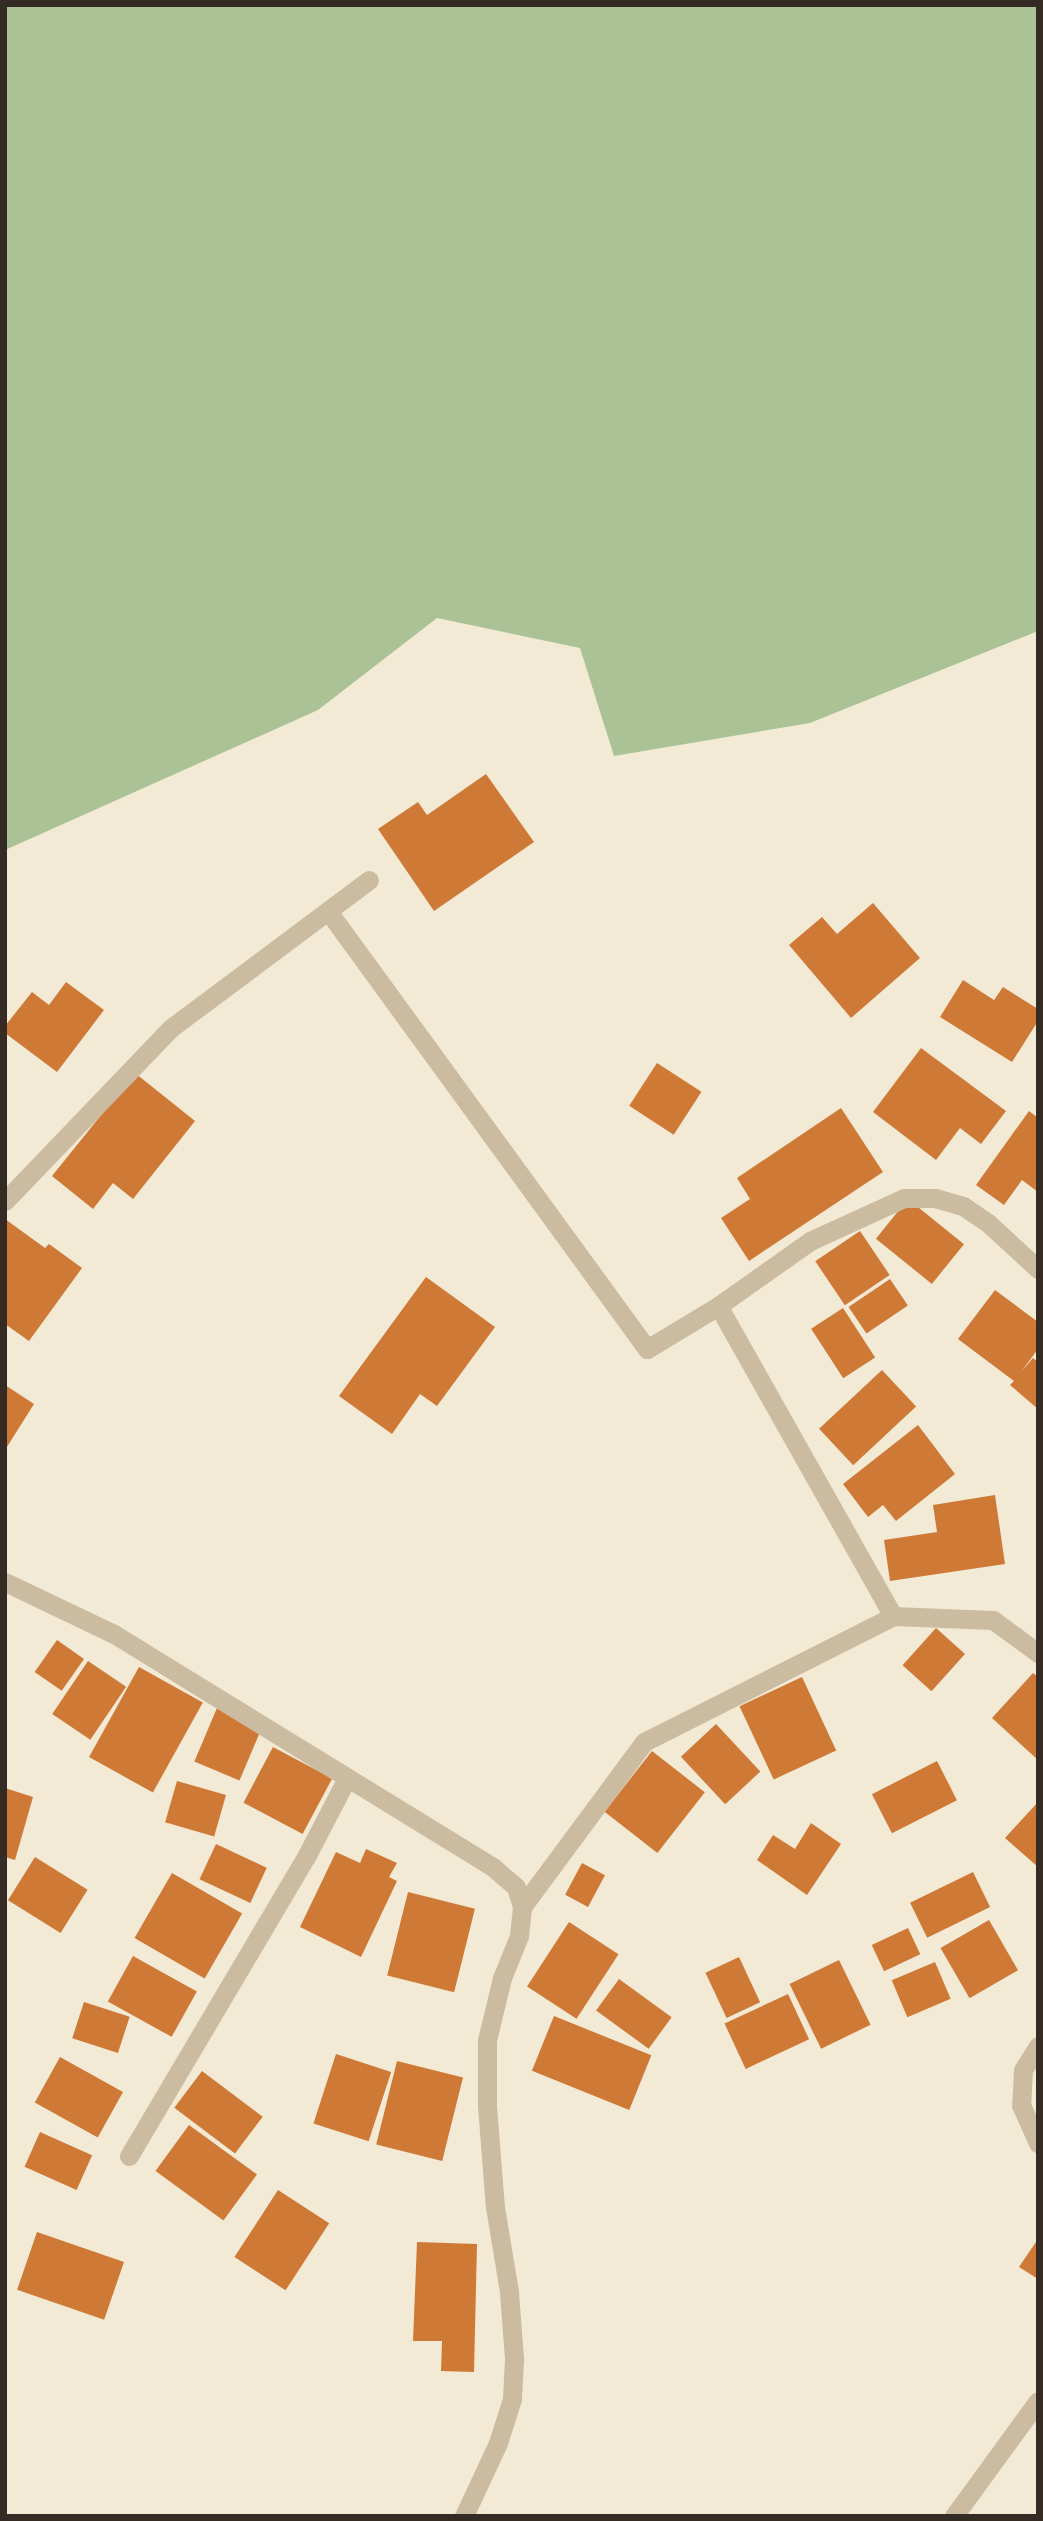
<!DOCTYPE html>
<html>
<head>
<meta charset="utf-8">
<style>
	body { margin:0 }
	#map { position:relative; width:1043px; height:2521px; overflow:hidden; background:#f2ead5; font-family:Karla,sans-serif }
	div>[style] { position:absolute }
	.green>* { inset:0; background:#aac295 }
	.building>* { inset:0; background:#cf7936; transform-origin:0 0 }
	.minor>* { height:19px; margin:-9.5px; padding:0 9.5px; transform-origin:9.5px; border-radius:9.5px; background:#cbbca1 }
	span { translate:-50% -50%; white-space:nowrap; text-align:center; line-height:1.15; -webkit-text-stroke:5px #faf3e1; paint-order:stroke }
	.frame { position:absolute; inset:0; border:7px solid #342c24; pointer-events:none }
</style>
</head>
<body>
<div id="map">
	<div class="green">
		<i style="clip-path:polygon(5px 5px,1038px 5px,1038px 631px,810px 723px,614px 756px,580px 648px,437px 618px,318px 710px,5px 850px)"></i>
	</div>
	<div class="building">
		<i style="clip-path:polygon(486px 774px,534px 842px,434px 911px,378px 829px,418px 802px,427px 815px)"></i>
		<i style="clip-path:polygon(873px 903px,920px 958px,851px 1018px,789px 945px,822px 917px,837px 934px)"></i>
		<i style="clip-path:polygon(963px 980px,994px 1000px,1003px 987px,1038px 1009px,1038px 1021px,1012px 1062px,940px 1017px)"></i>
		<i style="clip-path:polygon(66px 982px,104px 1010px,57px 1072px,5px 1033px,5px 1026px,32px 992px,49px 1005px)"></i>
		<i style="clip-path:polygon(921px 1048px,1006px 1111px,981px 1144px,960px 1128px,936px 1160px,873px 1112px)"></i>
		<i style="left:657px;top:1063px;width:53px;height:51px;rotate:33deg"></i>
		<i style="clip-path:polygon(135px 1073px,195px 1121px,133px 1199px,113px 1183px,93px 1209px,52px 1176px)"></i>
		<i style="clip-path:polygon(841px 1108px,883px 1172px,749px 1261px,721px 1218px,750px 1199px,737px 1178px)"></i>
		<i style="clip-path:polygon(1029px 1111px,1038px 1118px,1038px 1192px,1022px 1180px,1004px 1205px,976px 1185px)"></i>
		<i style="left:908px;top:1199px;width:72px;height:51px;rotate:39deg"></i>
		<i style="clip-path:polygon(5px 1219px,45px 1248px,49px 1244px,82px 1268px,29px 1341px,5px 1324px)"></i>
		<i style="left:860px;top:1231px;width:53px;height:54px;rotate:56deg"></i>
		<i style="clip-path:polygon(426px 1277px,495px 1327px,437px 1406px,420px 1394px,392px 1434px,339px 1396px)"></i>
		<i style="left:890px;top:1279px;width:32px;height:50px;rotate:56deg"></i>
		<i style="clip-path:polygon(995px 1290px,1038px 1322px,1038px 1349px,1021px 1372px,1033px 1358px,1038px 1362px,1038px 1409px,1010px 1385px,1014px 1381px,958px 1339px)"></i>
		<i style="left:843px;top:1308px;width:59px;height:38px;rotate:57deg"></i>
		<i style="left:882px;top:1370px;width:50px;height:86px;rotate:47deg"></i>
		<i style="clip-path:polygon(5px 1385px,34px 1404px,5px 1450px)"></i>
		<i style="clip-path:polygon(918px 1425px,955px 1474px,896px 1521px,883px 1505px,868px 1517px,843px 1484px)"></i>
		<i style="clip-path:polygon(995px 1495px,1005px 1564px,890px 1581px,884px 1540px,937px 1532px,933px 1505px)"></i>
		<i style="left:936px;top:1628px;width:39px;height:50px;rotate:42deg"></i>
		<i style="left:57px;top:1640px;width:33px;height:39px;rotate:35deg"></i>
		<i style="left:88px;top:1661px;width:46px;height:64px;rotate:34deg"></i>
		<i style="left:139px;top:1667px;width:73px;height:103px;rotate:29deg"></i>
		<i style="clip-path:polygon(1033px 1673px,1038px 1677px,1038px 1760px,992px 1718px)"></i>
		<i style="left:802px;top:1677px;width:81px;height:69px;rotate:65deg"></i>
		<i style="left:217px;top:1708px;width:49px;height:58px;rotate:23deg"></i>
		<i style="left:716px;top:1724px;width:65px;height:48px;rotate:47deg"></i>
		<i style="left:273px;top:1747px;width:67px;height:63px;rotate:28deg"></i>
		<i style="left:652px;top:1751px;width:67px;height:77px;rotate:38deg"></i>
		<i style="left:937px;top:1761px;width:44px;height:73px;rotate:63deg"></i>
		<i style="left:177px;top:1781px;width:51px;height:43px;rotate:16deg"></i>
		<i style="clip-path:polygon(5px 1788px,33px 1797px,15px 1860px,5px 1857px)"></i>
		<i style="clip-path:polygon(1038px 1802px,1038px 1867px,1005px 1838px)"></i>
		<i style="clip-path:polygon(811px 1823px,841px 1844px,807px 1895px,757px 1860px,773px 1835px,795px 1849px)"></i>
		<i style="left:216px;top:1844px;width:56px;height:39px;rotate:25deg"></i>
		<i style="clip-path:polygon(366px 1849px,397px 1863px,389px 1877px,397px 1881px,361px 1957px,300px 1927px,336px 1852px,360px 1863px)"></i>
		<i style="left:35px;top:1857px;width:62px;height:51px;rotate:32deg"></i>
		<i style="left:582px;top:1863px;width:26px;height:36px;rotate:28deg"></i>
		<i style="left:973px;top:1872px;width:39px;height:70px;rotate:64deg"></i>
		<i style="left:172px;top:1873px;width:81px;height:75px;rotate:30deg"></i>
		<i style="left:408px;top:1892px;width:69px;height:86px;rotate:14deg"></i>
		<i style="left:989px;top:1920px;width:58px;height:56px;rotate:60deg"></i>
		<i style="left:569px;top:1922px;width:59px;height:77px;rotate:33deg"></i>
		<i style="left:908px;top:1928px;width:29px;height:40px;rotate:65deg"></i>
		<i style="left:133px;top:1956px;width:73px;height:52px;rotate:29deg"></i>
		<i style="left:739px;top:1957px;width:50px;height:37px;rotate:65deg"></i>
		<i style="left:839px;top:1960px;width:72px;height:55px;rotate:64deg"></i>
		<i style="left:935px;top:1962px;width:40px;height:47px;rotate:67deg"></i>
		<i style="left:619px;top:1979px;width:65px;height:39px;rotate:36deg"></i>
		<i style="left:788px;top:1994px;width:50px;height:70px;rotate:65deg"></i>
		<i style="left:84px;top:2002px;width:48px;height:38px;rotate:18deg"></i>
		<i style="left:554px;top:2016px;width:105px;height:59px;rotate:22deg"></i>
		<i style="left:336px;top:2054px;width:58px;height:73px;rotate:18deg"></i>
		<i style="left:60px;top:2057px;width:72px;height:52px;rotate:29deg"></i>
		<i style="left:397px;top:2061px;width:68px;height:86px;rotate:14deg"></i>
		<i style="left:202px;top:2071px;width:76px;height:46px;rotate:37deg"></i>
		<i style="left:189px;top:2125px;width:84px;height:57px;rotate:36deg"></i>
		<i style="left:40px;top:2132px;width:57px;height:38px;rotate:24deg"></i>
		<i style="left:278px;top:2190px;width:61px;height:80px;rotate:33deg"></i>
		<i style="left:37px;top:2232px;width:92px;height:61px;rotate:19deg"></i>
		<i style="clip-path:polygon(1038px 2239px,1038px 2279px,1019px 2267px)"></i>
		<i style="clip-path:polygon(417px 2242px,477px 2244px,474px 2372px,441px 2371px,442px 2341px,413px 2341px)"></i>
	</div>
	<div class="minor">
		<i style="left:328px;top:911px;width:542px;rotate:53.93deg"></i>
		<i style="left:647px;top:1349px;width:83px;rotate:-31.2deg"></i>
		<i style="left:718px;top:1306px;width:113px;rotate:-35.2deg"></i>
		<i style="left:810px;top:1241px;width:103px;rotate:-24.6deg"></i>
		<i style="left:904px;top:1198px;width:31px"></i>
		<i style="left:935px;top:1198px;width:29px;rotate:16deg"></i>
		<i style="left:963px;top:1206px;width:30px;rotate:34deg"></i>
		<i style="left:988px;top:1223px;width:68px;rotate:42.6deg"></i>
		<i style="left:5px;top:1201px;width:240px;rotate:-46.2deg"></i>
		<i style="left:171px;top:1028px;width:247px;rotate:-36.8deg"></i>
		<i style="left:5px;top:1582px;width:121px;rotate:25.5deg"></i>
		<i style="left:114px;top:1634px;width:446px;rotate:31.6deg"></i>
		<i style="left:494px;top:1868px;width:29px;rotate:41deg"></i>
		<i style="left:516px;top:1887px;width:21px;rotate:73deg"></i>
		<i style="left:522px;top:1907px;width:29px;rotate:96deg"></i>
		<i style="left:519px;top:1936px;width:45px;rotate:112deg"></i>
		<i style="left:502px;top:1978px;width:64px;rotate:103.6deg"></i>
		<i style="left:487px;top:2040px;width:66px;rotate:90deg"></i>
		<i style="left:487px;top:2106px;width:101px;rotate:85.5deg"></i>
		<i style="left:495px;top:2207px;width:86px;rotate:80.6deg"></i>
		<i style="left:509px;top:2292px;width:67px;rotate:85.7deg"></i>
		<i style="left:514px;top:2359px;width:40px;rotate:92.9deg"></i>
		<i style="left:512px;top:2399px;width:46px;rotate:107.7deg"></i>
		<i style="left:498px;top:2443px;width:81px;rotate:115deg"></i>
		<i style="left:893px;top:1616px;width:100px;rotate:2.3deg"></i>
		<i style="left:993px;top:1620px;width:56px;rotate:36.3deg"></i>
		<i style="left:522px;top:1907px;width:205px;rotate:-53.5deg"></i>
		<i style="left:644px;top:1742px;width:279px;rotate:-26.8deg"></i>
		<i style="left:893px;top:1616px;width:356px;rotate:-119.4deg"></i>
		<i style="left:1038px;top:2046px;width:28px;rotate:122deg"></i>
		<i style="left:1023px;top:2070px;width:35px;rotate:93deg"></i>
		<i style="left:1021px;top:2105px;width:42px;rotate:65.9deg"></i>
		<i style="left:129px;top:2156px;width:350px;rotate:-59.4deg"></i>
		<i style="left:307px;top:1855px;width:87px;rotate:-62.5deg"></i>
		<i style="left:954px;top:2516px;width:142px;rotate:-53.9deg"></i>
	</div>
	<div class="frame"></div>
</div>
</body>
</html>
